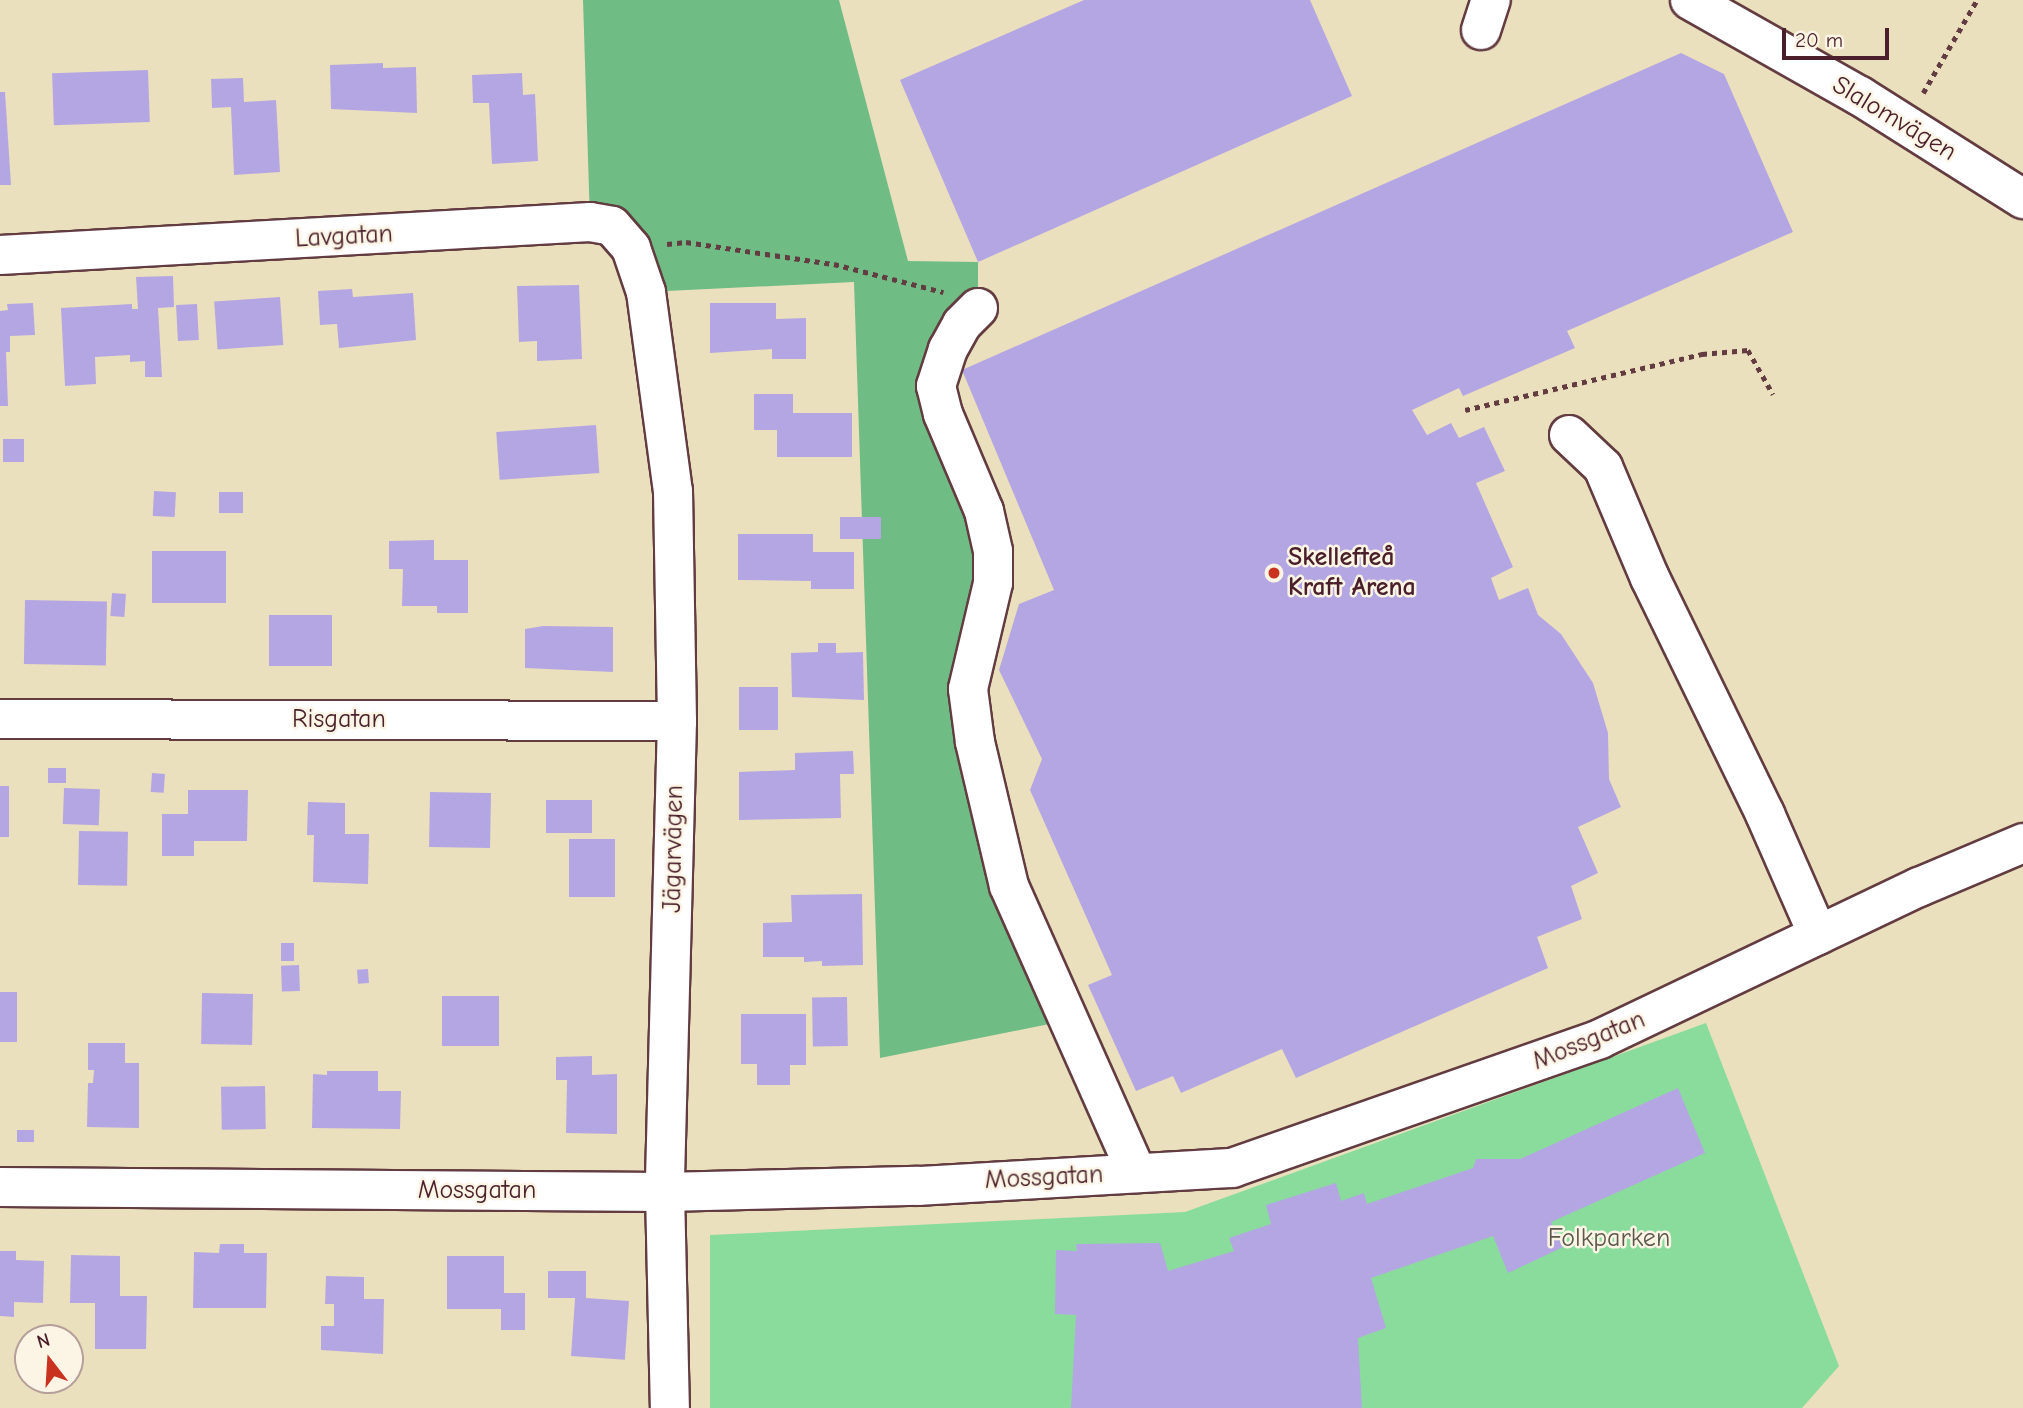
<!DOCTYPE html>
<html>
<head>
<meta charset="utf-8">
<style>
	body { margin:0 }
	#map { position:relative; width:2023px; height:1408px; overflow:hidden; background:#ebe0bd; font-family:"Comic Neue",sans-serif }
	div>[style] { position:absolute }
	.green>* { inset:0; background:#8adc9d }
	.forest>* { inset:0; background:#6fbc84 }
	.building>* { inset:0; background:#b4a6e2; transform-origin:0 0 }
	.path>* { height:4.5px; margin-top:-2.25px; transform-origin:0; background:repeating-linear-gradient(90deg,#623c41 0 5px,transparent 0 10px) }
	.roads { filter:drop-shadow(2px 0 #623c41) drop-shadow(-2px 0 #623c41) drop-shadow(0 2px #623c41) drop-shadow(0 -2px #623c41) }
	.minor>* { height:38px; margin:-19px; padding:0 19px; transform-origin:19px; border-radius:19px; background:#fff }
	.dots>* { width:19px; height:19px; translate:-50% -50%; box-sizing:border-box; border:4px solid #fcf5e5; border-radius:50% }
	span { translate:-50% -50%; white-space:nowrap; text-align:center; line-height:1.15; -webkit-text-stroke:5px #fcf5e5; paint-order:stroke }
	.street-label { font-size:26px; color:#4a1f2b }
	.poi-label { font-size:26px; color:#4a1f2b; font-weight:700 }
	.left { translate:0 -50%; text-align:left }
	.park-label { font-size:26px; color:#5d584d }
	.north { position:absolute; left:14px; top:1324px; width:70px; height:70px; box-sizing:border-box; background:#fcf5e5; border:2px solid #b59f9b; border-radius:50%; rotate:343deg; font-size:19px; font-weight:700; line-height:28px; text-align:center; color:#4a1f2b }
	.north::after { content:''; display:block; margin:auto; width:24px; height:32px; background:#c8321e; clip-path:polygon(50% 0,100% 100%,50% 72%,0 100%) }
	.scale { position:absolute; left:1782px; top:28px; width:107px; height:32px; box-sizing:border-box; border:4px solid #4a1f2b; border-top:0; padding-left:9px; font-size:21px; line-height:24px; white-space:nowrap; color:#4a1f2b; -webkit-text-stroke:5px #fcf5e5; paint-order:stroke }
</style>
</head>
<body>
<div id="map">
	<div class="green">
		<i style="clip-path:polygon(1706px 1023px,1839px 1366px,1802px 1408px,710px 1408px,710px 1235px,1185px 1212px)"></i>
	</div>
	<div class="forest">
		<i style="clip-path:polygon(583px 0,839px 0,908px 261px,978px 262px,978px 308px,937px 374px,984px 511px,968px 689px,1069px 1020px,880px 1058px,854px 282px,646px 292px,590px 222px)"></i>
	</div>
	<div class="building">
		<i style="clip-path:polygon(1084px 0,1310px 0,1352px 96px,978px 262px,900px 80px)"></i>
		<i style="clip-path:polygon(1681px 53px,1724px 74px,1793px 232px,1567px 331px,1575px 348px,1463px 396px,1459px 388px,1412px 410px,1427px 435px,1451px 423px,1459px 438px,1484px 427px,1505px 471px,1476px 483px,1513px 567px,1491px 578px,1499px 600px,1528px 588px,1538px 615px,1561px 634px,1593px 683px,1608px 733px,1609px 779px,1621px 807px,1578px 827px,1598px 873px,1571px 886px,1582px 919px,1537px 937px,1548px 968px,1296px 1078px,1282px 1049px,1181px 1093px,1173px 1076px,1136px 1091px,1088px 985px,1112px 975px,1030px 790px,1042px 759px,999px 670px,1019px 604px,1054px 590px,962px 370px)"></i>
		<i style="clip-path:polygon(383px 63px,383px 68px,416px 67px,417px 113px,331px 109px,330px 65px)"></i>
		<i style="left:148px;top:70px;width:52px;height:96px;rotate:88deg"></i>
		<i style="clip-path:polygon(522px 73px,523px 95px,535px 94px,538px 161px,492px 164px,489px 103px,473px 103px,472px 75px)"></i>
		<i style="clip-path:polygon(243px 78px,244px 102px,276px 100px,280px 172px,234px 175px,231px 107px,212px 108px,211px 79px)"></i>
		<i style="clip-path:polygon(0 92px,5px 92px,11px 185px,0 185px)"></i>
		<i style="clip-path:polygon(173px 276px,174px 307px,158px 308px,162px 377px,145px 377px,145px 361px,130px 362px,130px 355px,95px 357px,96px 384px,65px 386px,61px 308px,132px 304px,132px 309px,138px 309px,136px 277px)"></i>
		<i style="clip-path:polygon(579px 285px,582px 359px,537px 361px,537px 341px,519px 342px,517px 286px)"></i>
		<i style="clip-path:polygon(352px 289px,353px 297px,413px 293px,416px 340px,339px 348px,337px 324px,320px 325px,318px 291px)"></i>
		<i style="left:280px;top:297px;width:48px;height:66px;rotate:86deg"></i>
		<i style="clip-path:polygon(33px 303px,35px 335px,10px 336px,10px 352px,6px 352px,8px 406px,0 406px,0 311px,8px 310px,7px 304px)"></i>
		<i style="clip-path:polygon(710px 303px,776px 303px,776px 319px,806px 318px,806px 359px,772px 359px,772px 349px,710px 353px)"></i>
		<i style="left:197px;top:304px;width:36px;height:21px;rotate:87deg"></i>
		<i style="clip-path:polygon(754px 394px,793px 394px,793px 413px,852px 413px,852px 457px,777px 457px,777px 430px,754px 430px)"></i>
		<i style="left:596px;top:425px;width:48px;height:100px;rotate:86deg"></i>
		<i style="left:24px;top:439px;width:23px;height:21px;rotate:90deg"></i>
		<i style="left:154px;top:491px;width:22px;height:25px;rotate:3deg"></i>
		<i style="left:219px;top:492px;width:24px;height:21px"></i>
		<i style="left:840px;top:517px;width:41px;height:22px"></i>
		<i style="clip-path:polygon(738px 534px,813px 534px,813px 552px,854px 552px,854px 589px,811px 589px,811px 581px,738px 580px)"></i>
		<i style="clip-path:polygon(434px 540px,434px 560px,468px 560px,468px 613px,437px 613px,437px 606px,402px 606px,403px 569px,389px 569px,389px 541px)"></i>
		<i style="left:152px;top:551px;width:74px;height:52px"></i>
		<i style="left:112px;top:593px;width:14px;height:23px;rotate:4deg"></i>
		<i style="left:25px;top:600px;width:82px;height:64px;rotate:1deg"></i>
		<i style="left:269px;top:615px;width:63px;height:51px"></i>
		<i style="clip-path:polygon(543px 626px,613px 627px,613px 672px,525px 668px,525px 629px)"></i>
		<i style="clip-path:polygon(818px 643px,836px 643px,836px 653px,863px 652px,864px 700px,792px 697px,791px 653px,818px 652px)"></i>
		<i style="left:739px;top:687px;width:39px;height:43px"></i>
		<i style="clip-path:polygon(853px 751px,854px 774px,840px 774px,841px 818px,739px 820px,739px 772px,795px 770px,795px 753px)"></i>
		<i style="left:48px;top:768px;width:18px;height:15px"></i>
		<i style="left:152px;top:773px;width:13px;height:19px;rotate:4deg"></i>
		<i style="left:0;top:786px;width:9px;height:51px"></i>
		<i style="left:64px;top:788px;width:36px;height:36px;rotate:2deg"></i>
		<i style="clip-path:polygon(188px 790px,248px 790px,247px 841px,194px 841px,194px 856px,162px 856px,162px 814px,188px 814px)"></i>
		<i style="left:430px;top:792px;width:61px;height:55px;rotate:1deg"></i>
		<i style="left:592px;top:800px;width:33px;height:46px;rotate:90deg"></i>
		<i style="clip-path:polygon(308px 802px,345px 803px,345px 834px,369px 834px,368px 884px,313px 882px,314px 835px,307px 835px)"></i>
		<i style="left:79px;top:831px;width:49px;height:54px;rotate:1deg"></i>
		<i style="left:569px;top:839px;width:46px;height:58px"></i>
		<i style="clip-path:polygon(862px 894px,863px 965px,822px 966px,822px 961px,804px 962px,804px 957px,763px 957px,763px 923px,792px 922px,791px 895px)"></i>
		<i style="left:281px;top:943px;width:13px;height:18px"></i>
		<i style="left:299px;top:965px;width:26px;height:18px;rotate:88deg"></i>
		<i style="left:368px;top:969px;width:14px;height:11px;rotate:86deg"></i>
		<i style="left:0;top:992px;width:17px;height:50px"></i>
		<i style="left:202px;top:993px;width:51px;height:51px;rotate:1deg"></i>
		<i style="left:442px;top:996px;width:57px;height:50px"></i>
		<i style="left:847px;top:997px;width:49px;height:35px;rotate:89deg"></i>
		<i style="clip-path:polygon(741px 1014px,806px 1014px,806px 1065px,790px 1065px,790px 1085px,757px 1085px,757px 1064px,741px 1064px)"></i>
		<i style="clip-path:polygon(88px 1043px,125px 1043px,125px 1063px,139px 1063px,139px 1128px,87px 1127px,88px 1083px,93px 1083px,94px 1070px,88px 1070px)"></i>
		<i style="clip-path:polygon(592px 1056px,592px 1075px,617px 1074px,617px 1134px,566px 1133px,567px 1080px,556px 1080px,556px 1057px)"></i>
		<i style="clip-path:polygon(327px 1071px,378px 1071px,378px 1091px,401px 1091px,400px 1129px,312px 1128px,313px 1074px,327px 1075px)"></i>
		<i style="left:265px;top:1086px;width:43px;height:44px;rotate:89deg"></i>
		<i style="clip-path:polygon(1678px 1088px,1705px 1153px,1551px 1222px,1563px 1247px,1508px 1273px,1493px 1236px,1371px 1278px,1386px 1328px,1358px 1338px,1362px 1408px,1071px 1408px,1076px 1315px,1055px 1314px,1056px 1250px,1077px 1251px,1076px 1244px,1160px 1243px,1168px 1271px,1234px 1251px,1229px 1238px,1271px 1224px,1266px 1205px,1336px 1183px,1341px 1201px,1364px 1193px,1367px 1204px,1473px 1168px,1476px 1159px,1520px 1159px)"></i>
		<i style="left:17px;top:1130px;width:17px;height:12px"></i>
		<i style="clip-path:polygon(220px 1244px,244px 1244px,244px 1253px,267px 1253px,266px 1308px,193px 1308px,194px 1252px,219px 1253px)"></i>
		<i style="clip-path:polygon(0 1251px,16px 1251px,16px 1260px,44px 1261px,43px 1303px,14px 1302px,14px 1317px,0 1316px)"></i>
		<i style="clip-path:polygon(71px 1255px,120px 1256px,120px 1296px,147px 1296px,146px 1349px,95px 1349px,95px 1303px,70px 1303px)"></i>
		<i style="clip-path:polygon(447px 1256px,504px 1256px,504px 1293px,525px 1293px,525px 1330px,501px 1330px,501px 1309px,447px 1309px)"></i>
		<i style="left:548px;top:1271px;width:38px;height:27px"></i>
		<i style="clip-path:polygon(326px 1276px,364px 1277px,364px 1299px,384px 1299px,383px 1354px,321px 1350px,321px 1326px,334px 1326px,334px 1304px,325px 1304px)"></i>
		<i style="left:629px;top:1301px;width:59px;height:54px;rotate:94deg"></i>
	</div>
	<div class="path">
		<i style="left:1923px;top:93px;width:108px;rotate:-59.9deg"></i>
		<i style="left:667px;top:244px;width:19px;rotate:-6deg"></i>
		<i style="left:686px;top:242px;width:150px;rotate:8.5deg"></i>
		<i style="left:834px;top:264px;width:113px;rotate:14.4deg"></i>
		<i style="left:1465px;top:410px;width:244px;rotate:-13.3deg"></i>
		<i style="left:1702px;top:354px;width:46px;rotate:-5deg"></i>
		<i style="left:1748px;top:350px;width:51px;rotate:60.4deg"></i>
	</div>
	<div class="roads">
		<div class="minor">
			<i style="left:1690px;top:0;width:195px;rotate:29.5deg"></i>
			<i style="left:1860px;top:96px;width:193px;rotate:32.3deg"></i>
			<i style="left:1481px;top:30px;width:32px;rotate:-72deg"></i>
			<i style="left:0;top:255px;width:591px;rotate:-3.2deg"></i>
			<i style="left:590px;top:222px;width:22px;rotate:10deg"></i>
			<i style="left:612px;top:226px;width:29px;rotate:49deg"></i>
			<i style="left:631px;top:248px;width:46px;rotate:71.2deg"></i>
			<i style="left:646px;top:292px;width:201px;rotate:82.3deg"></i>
			<i style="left:673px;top:491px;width:230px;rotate:89deg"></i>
			<i style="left:677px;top:721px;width:471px;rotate:91.5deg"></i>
			<i style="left:665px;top:1192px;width:216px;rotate:88.7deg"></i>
			<i style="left:978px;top:308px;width:23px;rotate:135deg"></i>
			<i style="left:962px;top:324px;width:29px;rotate:119deg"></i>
			<i style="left:948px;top:349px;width:39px;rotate:108deg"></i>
			<i style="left:936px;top:386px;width:29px;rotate:76deg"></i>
			<i style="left:943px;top:414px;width:105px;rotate:67.1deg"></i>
			<i style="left:984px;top:511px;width:41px;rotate:77.3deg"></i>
			<i style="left:993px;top:551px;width:32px;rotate:90deg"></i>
			<i style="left:993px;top:583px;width:109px;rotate:103.3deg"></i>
			<i style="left:968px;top:689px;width:53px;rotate:82.5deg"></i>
			<i style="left:975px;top:742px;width:148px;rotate:76.7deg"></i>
			<i style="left:1009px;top:886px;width:314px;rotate:66deg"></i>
			<i style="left:1569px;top:435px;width:47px;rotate:43.3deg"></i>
			<i style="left:1603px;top:467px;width:121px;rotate:67.1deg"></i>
			<i style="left:1650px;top:578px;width:263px;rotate:64deg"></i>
			<i style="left:1765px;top:814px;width:132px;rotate:66.3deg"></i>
			<i style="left:0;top:719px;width:677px;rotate:0.17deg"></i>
			<i style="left:0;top:1187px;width:665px;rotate:0.43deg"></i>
			<i style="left:665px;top:1192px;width:253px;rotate:-1.4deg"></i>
			<i style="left:918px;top:1186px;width:315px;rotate:-3.3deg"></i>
			<i style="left:1232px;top:1168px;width:390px;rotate:-19.3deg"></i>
			<i style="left:1600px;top:1039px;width:353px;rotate:-25.5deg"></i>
			<i style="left:1919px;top:887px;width:113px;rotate:-22.9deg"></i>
		</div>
	</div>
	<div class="dots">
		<i style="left:1274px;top:573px;background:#c8321e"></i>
	</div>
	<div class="street-label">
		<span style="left:1894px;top:119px;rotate:31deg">Slalomvägen</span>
		<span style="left:344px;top:237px;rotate:-3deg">Lavgatan</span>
		<span style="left:339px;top:720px">Risgatan</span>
		<span style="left:674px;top:849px;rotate:-89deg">Jägarvägen</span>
		<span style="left:1589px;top:1041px;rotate:-22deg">Mossgatan</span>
		<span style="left:1044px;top:1178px;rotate:-3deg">Mossgatan</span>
		<span style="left:477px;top:1191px">Mossgatan</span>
	</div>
	<div class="poi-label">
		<span class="left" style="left:1288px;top:573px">Skellefteå<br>Kraft Arena</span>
	</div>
	<div class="park-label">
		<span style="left:1609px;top:1239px">Folkparken</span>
	</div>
	<div class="north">N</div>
	<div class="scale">20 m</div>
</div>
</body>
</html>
